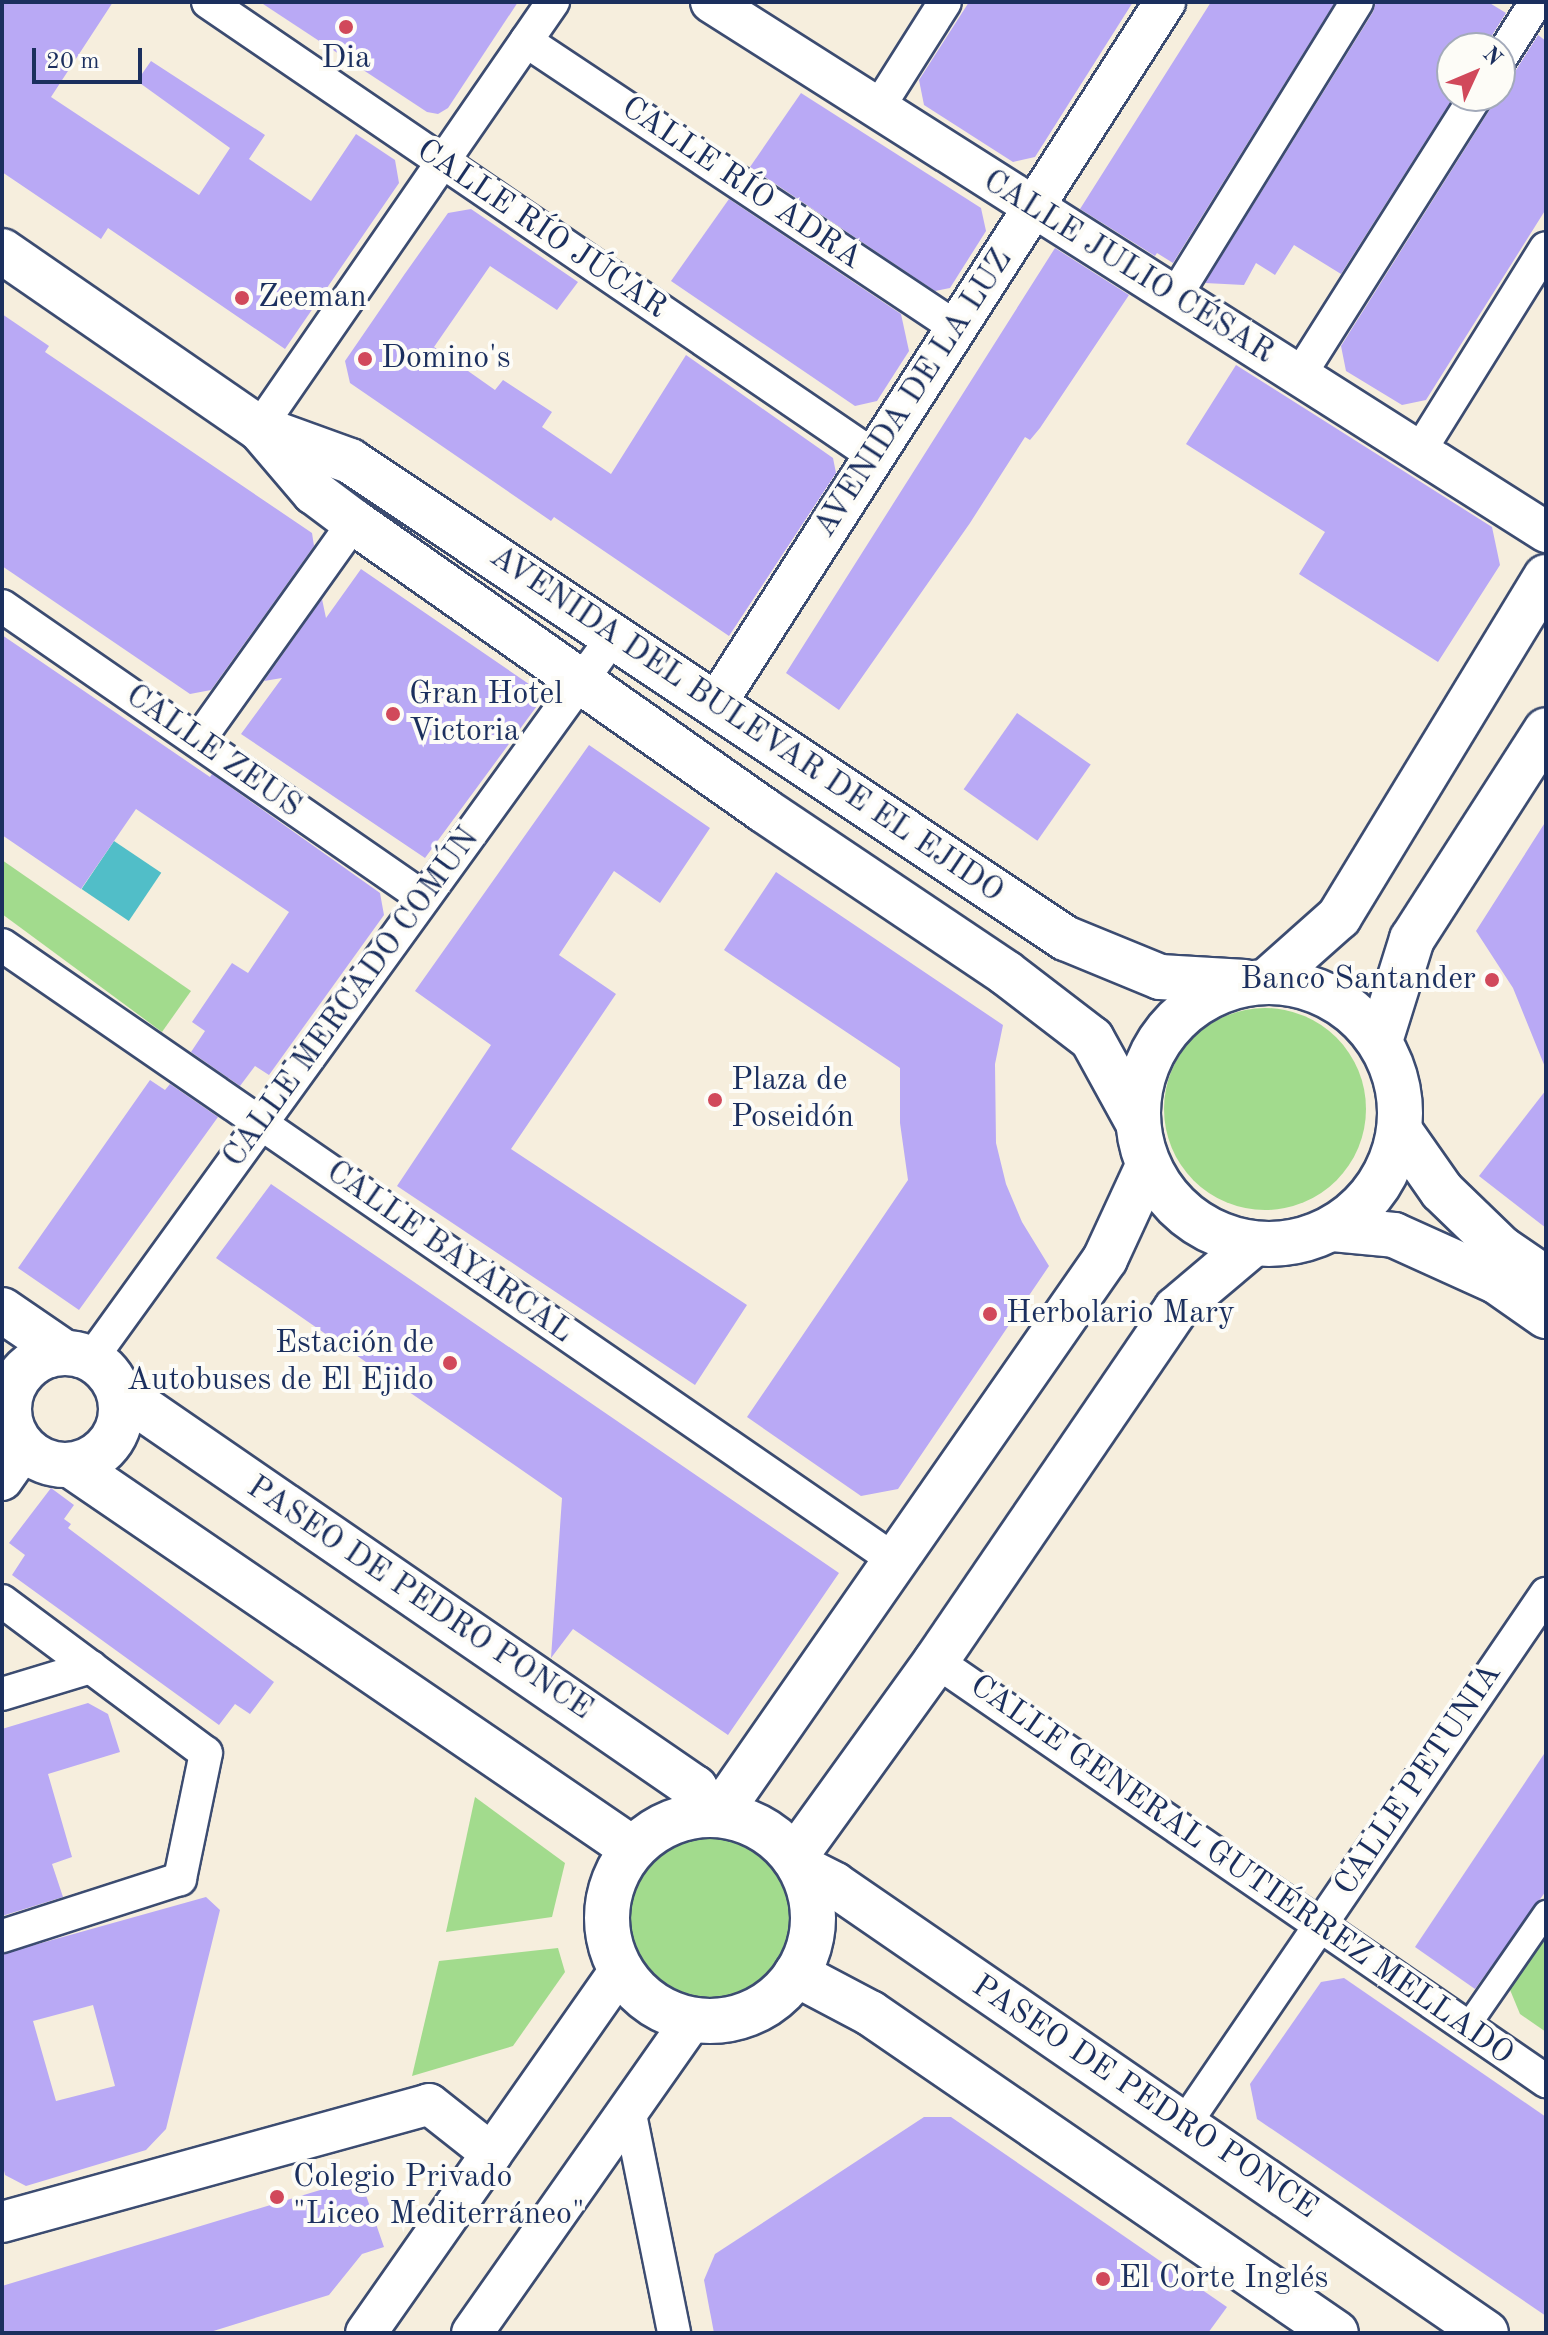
<!DOCTYPE html>
<html>
<head>
<meta charset="utf-8">
<style>
	body { margin:0 }
	#map { position:relative; width:1548px; height:2335px; overflow:hidden; background:#f6eedd; font-family:"Old Standard TT",serif }
	div>[style] { position:absolute }
	.green>* { inset:0; background:#a2db8d }
	.round { border-radius:50% }
	.water>* { inset:0; background:#51bec8; transform-origin:0 0 }
	.building>* { inset:0; background:#b9a9f5; transform-origin:0 0 }
	.roads { filter:drop-shadow(2px 0 #3c4c71) drop-shadow(-2px 0 #3c4c71) drop-shadow(0 2px #3c4c71) drop-shadow(0 -2px #3c4c71) }
	.pedestrian>* { height:24px; margin:-12px; padding:0 12px; transform-origin:12px; border-radius:12px; background:#fff }
	.minor>* { height:32px; margin:-16px; padding:0 16px; transform-origin:16px; border-radius:16px; background:#fff }
	.tertiary>* { height:40px; margin:-20px; padding:0 20px; transform-origin:20px; border-radius:20px; background:#fff }
	.secondary>* { height:44px; margin:-22px; padding:0 22px; transform-origin:22px; border-radius:22px; background:#fff }
	.secondary>.ring { margin:-22px; padding:0; box-sizing:content-box; background:none; border:44px solid #fff; border-radius:50% }
	.primary>* { height:44px; margin:-22px; padding:0 22px; transform-origin:22px; border-radius:22px; background:#fff }
	.primary>.ring { margin:-22px; padding:0; box-sizing:content-box; background:none; border:44px solid #fff; border-radius:50% }
	.dots>* { width:22px; height:22px; translate:-50% -50%; box-sizing:border-box; border:4px solid #fdfcf7; border-radius:50% }
	span { translate:-50% -50%; white-space:nowrap; text-align:center; line-height:1.15; -webkit-text-stroke:8px #fdfcf7; paint-order:stroke }
	.poi-label { font-size:32px; color:#1b2f5e }
	.left { translate:0 -50%; text-align:left }
	.right { translate:-100% -50%; text-align:right }
	.street-label { font-size:32px; color:#1b2f5e }
	.frame { position:absolute; inset:0; border:4px solid #1b2f5e; pointer-events:none }
	.north { position:absolute; left:1436px; top:32px; width:80px; height:80px; box-sizing:border-box; background:#fdfcf7; border:2px solid #a3aaba; border-radius:50%; rotate:46deg; font-size:22px; font-weight:700; line-height:32px; text-align:center; color:#1b2f5e }
	.north::after { content:''; display:block; margin:auto; width:28px; height:36px; background:#d1495b; clip-path:polygon(50% 0,100% 100%,50% 72%,0 100%) }
	.scale { position:absolute; left:32px; top:48px; width:110px; height:36px; box-sizing:border-box; border:4px solid #1b2f5e; border-top:0; padding-left:10px; font-size:24px; line-height:28px; white-space:nowrap; color:#1b2f5e; -webkit-text-stroke:6px #fdfcf7; paint-order:stroke }
</style>
</head>
<body>
<div id="map">
	<div class="green">
		<i style="clip-path:polygon(2px 860px,191px 991px,162px 1032px,2px 914px)"></i>
		<i class="round" style="left:1164px;top:1008px;width:202px;height:202px"></i>
		<i style="clip-path:polygon(475px 1797px,565px 1863px,552px 1917px,446px 1932px)"></i>
		<i class="round" style="left:623px;top:1832px;width:172px;height:172px"></i>
		<i style="clip-path:polygon(1546px 1932px,1546px 2032px,1520px 2014px,1508px 1985px)"></i>
		<i style="clip-path:polygon(558px 1948px,565px 1972px,513px 2046px,412px 2076px,439px 1961px)"></i>
	</div>
	<div class="water">
		<i style="left:114px;top:841px;width:57px;height:58px;rotate:34deg"></i>
	</div>
	<div class="building">
		<i style="clip-path:polygon(2px 2px,113px 2px,51px 97px,199px 195px,230px 148px,137px 81px,151px 61px,265px 135px,249px 159px,311px 201px,356px 134px,395px 160px,399px 183px,285px 349px,108px 228px,101px 239px,2px 172px)"></i>
		<i style="clip-path:polygon(260px 2px,518px 2px,448px 108px,438px 114px,427px 112px)"></i>
		<i style="clip-path:polygon(969px 2px,1133px 2px,1035px 157px,1013px 162px,924px 105px,919px 80px)"></i>
		<i style="clip-path:polygon(1211px 2px,1335px 2px,1173px 263px,1157px 253px,1155px 256px,1080px 209px)"></i>
		<i style="clip-path:polygon(1376px 2px,1488px 2px,1506px 13px,1484px 48px,1452px 48px,1454px 96px,1341px 274px,1294px 245px,1275px 275px,1256px 263px,1244px 285px,1205px 283px,1373px 12px)"></i>
		<i style="clip-path:polygon(1538px 35px,1546px 41px,1546px 209px,1426px 400px,1402px 405px,1346px 371px,1341px 346px,1492px 106px,1495px 96px,1500px 96px,1500px 78px,1516px 70px)"></i>
		<i style="clip-path:polygon(801px 93px,981px 208px,986px 231px,950px 288px,935px 291px,750px 167px)"></i>
		<i style="clip-path:polygon(729px 199px,901px 314px,909px 351px,877px 401px,855px 406px,671px 281px)"></i>
		<i style="clip-path:polygon(471px 209px,578px 282px,557px 310px,490px 266px,434px 347px,495px 390px,503px 380px,552px 412px,542px 427px,611px 474px,686px 355px,833px 458px,836px 473px,729px 636px,554px 517px,551px 521px,350px 383px,345px 361px,404px 275px,448px 213px)"></i>
		<i style="clip-path:polygon(1055px 248px,1129px 295px,1040px 428px,1030px 440px,1025px 437px,970px 523px,839px 710px,786px 673px)"></i>
		<i style="clip-path:polygon(2px 314px,49px 346px,45px 352px,312px 533px,314px 546px,211px 690px,190px 694px,2px 566px)"></i>
		<i style="clip-path:polygon(1236px 365px,1492px 527px,1500px 565px,1438px 662px,1299px 574px,1325px 532px,1186px 444px)"></i>
		<i style="clip-path:polygon(361px 569px,545px 695px,425px 858px,241px 734px,282px 678px,264px 681px,322px 599px,326px 618px)"></i>
		<i style="clip-path:polygon(2px 635px,210px 777px,212px 774px,380px 893px,384px 915px,269px 1075px,255px 1066px,240px 1086px,191px 1052px,205px 1031px,192px 1022px,232px 963px,248px 973px,289px 912px,136px 809px,81px 889px,2px 835px)"></i>
		<i style="left:1017px;top:713px;width:90px;height:93px;rotate:35deg"></i>
		<i style="clip-path:polygon(589px 745px,710px 828px,660px 903px,614px 871px,559px 955px,616px 994px,511px 1149px,747px 1305px,695px 1385px,397px 1186px,491px 1045px,415px 991px)"></i>
		<i style="clip-path:polygon(1546px 821px,1546px 1067px,1545px 1067px,1513px 988px,1476px 931px)"></i>
		<i style="clip-path:polygon(776px 872px,1003px 1025px,995px 1064px,996px 1143px,1006px 1184px,1022px 1222px,1049px 1266px,898px 1489px,861px 1496px,747px 1417px,908px 1180px,900px 1123px,900px 1068px,724px 950px)"></i>
		<i style="clip-path:polygon(150px 1080px,165px 1090px,170px 1084px,218px 1117px,79px 1310px,18px 1268px)"></i>
		<i style="clip-path:polygon(1546px 1090px,1546px 1228px,1479px 1176px)"></i>
		<i style="clip-path:polygon(271px 1184px,839px 1573px,728px 1735px,573px 1629px,551px 1658px,562px 1498px,216px 1258px)"></i>
		<i style="clip-path:polygon(51px 1488px,74px 1505px,64px 1519px,71px 1524px,68px 1528px,274px 1682px,250px 1714px,235px 1704px,219px 1725px,12px 1575px,25px 1555px,9px 1543px)"></i>
		<i style="clip-path:polygon(88px 1703px,108px 1714px,120px 1752px,48px 1774px,72px 1857px,52px 1864px,63px 1897px,2px 1916px,2px 1729px)"></i>
		<i style="clip-path:polygon(1546px 1751px,1546px 1891px,1475px 1989px,1415px 1947px)"></i>
		<i style="clip-path:polygon(evenodd,206px 1897px,220px 1910px,166px 2129px,146px 2150px,26px 2186px,5px 2175px,2px 2162px,2px 1954px,206px 1897px,93px 2005px,115px 2086px,56px 2101px,33px 2021px,93px 2005px)"></i>
		<i style="clip-path:polygon(1344px 1978px,1546px 2117px,1546px 2316px,1257px 2119px,1250px 2084px,1321px 1982px)"></i>
		<i style="clip-path:polygon(924px 2117px,951px 2117px,1227px 2307px,1208px 2333px,714px 2333px,704px 2280px,715px 2254px)"></i>
		<i style="clip-path:polygon(360px 2178px,384px 2247px,362px 2254px,329px 2295px,207px 2333px,2px 2333px,2px 2286px)"></i>
	</div>
	<div class="roads">
		<div class="pedestrian">
			<i style="left:1467px;top:2027px;width:139px;rotate:-55.3deg"></i>
		</div>
		<div class="minor">
			<i style="left:208px;top:2px;width:806px;rotate:34.28deg"></i>
			<i style="left:526px;top:41px;width:518px;rotate:33.66deg"></i>
			<i style="left:1500px;top:59px;width:67px;rotate:-57.7deg"></i>
			<i style="left:878px;top:108px;width:125px;rotate:-57.7deg"></i>
			<i style="left:1174px;top:298px;width:348px;rotate:-58.3deg"></i>
			<i style="left:1299px;top:376px;width:331px;rotate:-57.7deg"></i>
			<i style="left:259px;top:428px;width:518px;rotate:-55.39deg"></i>
			<i style="left:1419px;top:452px;width:240px;rotate:-58.1deg"></i>
			<i style="left:2px;top:606px;width:513px;rotate:34.68deg"></i>
			<i style="left:198px;top:741px;width:269px;rotate:-54.5deg"></i>
			<i style="left:2px;top:945px;width:1086px;rotate:34.57deg"></i>
			<i style="left:91px;top:1359px;width:891px;rotate:-54.13deg"></i>
			<i style="left:2px;top:1601px;width:254px;rotate:36.7deg"></i>
			<i style="left:206px;top:1753px;width:129px;rotate:101.7deg"></i>
			<i style="left:180px;top:1879px;width:187px;rotate:162.2deg"></i>
			<i style="left:936px;top:1661px;width:741px;rotate:34.55deg"></i>
			<i style="left:2px;top:1694px;width:93px;rotate:-16.9deg"></i>
			<i style="left:629px;top:2109px;width:228px;rotate:78.6deg"></i>
			<i style="left:1184px;top:2125px;width:643px;rotate:-55.72deg"></i>
		</div>
		<div class="tertiary">
			<i style="left:711px;top:2px;width:989px;rotate:32.4deg"></i>
			<i style="left:715px;top:705px;width:835px;rotate:-57.38deg"></i>
			<i style="left:2px;top:1480px;width:39px;rotate:-55deg"></i>
			<i style="left:2px;top:2222px;width:443px;rotate:-15.4deg"></i>
			<i style="left:429px;top:2104px;width:80px;rotate:38.4deg"></i>
			<i style="left:366px;top:2333px;width:444px;rotate:-55deg"></i>
			<i style="left:472px;top:2333px;width:384px;rotate:-54.9deg"></i>
		</div>
		<div class="secondary">
			<i style="left:1268px;top:980px;width:95px;rotate:-41.6deg"></i>
			<i style="left:1339px;top:917px;width:398px;rotate:-58.7deg"></i>
			<i style="left:1380px;top:1041px;width:107px;rotate:-72.6deg"></i>
			<i style="left:1412px;top:939px;width:248px;rotate:-57.3deg"></i>
			<i style="left:2px;top:1310px;width:76px;rotate:34.3deg"></i>
			<i class="ring" style="left:9px;top:1353px;width:68px;height:68px"></i>
			<i style="left:119px;top:1392px;width:699px;rotate:34.51deg"></i>
			<i style="left:695px;top:1788px;width:31px;rotate:61deg"></i>
			<i style="left:72px;top:1466px;width:679px;rotate:34.32deg"></i>
			<i style="left:719px;top:1814px;width:676px;rotate:-55.18deg"></i>
			<i style="left:1105px;top:1259px;width:102px;rotate:-65.2deg"></i>
			<i class="ring" style="left:607px;top:1815px;width:162px;height:162px"></i>
			<i style="left:794px;top:1858px;width:243px;rotate:-54.2deg"></i>
			<i style="left:936px;top:1661px;width:426px;rotate:-55.7deg"></i>
			<i style="left:1176px;top:1309px;width:101px;rotate:-40.2deg"></i>
			<i style="left:800px;top:1867px;width:39px;rotate:27deg"></i>
			<i style="left:835px;top:1885px;width:790px;rotate:34.53deg"></i>
			<i style="left:796px;top:1974px;width:84px;rotate:27.8deg"></i>
			<i style="left:870px;top:2013px;width:565px;rotate:34.48deg"></i>
		</div>
		<div class="primary">
			<i style="left:2px;top:251px;width:312px;rotate:34.6deg"></i>
			<i style="left:259px;top:428px;width:97px;rotate:19.9deg"></i>
			<i style="left:350px;top:461px;width:860px;rotate:33.71deg"></i>
			<i style="left:1065px;top:938px;width:103px;rotate:22.3deg"></i>
			<i style="left:1160px;top:977px;width:85px;rotate:3.4deg"></i>
			<i style="left:261px;top:430px;width:82px;rotate:49.5deg"></i>
			<i style="left:314px;top:492px;width:50px;rotate:36.9deg"></i>
			<i style="left:354px;top:522px;width:502px;rotate:35.11deg"></i>
			<i style="left:765px;top:811px;width:290px;rotate:33.9deg"></i>
			<i style="left:1006px;top:973px;width:108px;rotate:37.5deg"></i>
			<i style="left:1092px;top:1039px;width:94px;rotate:61.2deg"></i>
			<i class="ring" style="left:1138px;top:982px;width:218px;height:218px"></i>
			<i style="left:1400px;top:1131px;width:73px;rotate:55deg"></i>
			<i style="left:1442px;top:1191px;width:82px;rotate:44deg"></i>
			<i style="left:1501px;top:1248px;width:55px;rotate:34.6deg"></i>
			<i style="left:1333px;top:1229px;width:61px;rotate:5.6deg"></i>
			<i style="left:1394px;top:1235px;width:112px;rotate:24.3deg"></i>
			<i style="left:1496px;top:1281px;width:61px;rotate:35deg"></i>
		</div>
	</div>
	<div class="dots">
		<i style="left:346px;top:27px;background:#d1495b"></i>
		<i style="left:242px;top:298px;background:#d1495b"></i>
		<i style="left:365px;top:359px;background:#d1495b"></i>
		<i style="left:393px;top:714px;background:#d1495b"></i>
		<i style="left:1492px;top:980px;background:#d1495b"></i>
		<i style="left:715px;top:1100px;background:#d1495b"></i>
		<i style="left:990px;top:1314px;background:#d1495b"></i>
		<i style="left:450px;top:1363px;background:#d1495b"></i>
		<i style="left:277px;top:2197px;background:#d1495b"></i>
		<i style="left:1103px;top:2279px;background:#d1495b"></i>
	</div>
	<div class="poi-label">
		<span style="left:346px;top:59px">Dia</span>
		<span class="left" style="left:258px;top:298px">Zeeman</span>
		<span class="left" style="left:381px;top:359px">Domino's</span>
		<span class="left" style="left:409px;top:714px">Gran Hotel<br>Victoria</span>
		<span class="right" style="left:1476px;top:980px">Banco Santander</span>
		<span class="left" style="left:731px;top:1100px">Plaza de<br>Poseidón</span>
		<span class="left" style="left:1006px;top:1314px">Herbolario Mary</span>
		<span class="right" style="left:434px;top:1363px">Estación de<br>Autobuses de El Ejido</span>
		<span class="left" style="left:293px;top:2197px">Colegio Privado<br>"Liceo Mediterráneo"</span>
		<span class="left" style="left:1119px;top:2279px">El Corte Inglés</span>
	</div>
	<div class="street-label">
		<span style="left:741px;top:184px;rotate:34deg">CALLE RÍO ADRA</span>
		<span style="left:541px;top:230px;rotate:34deg">CALLE RÍO JÚCAR</span>
		<span style="left:1128px;top:268px;rotate:32deg">CALLE JULIO CÉSAR</span>
		<span style="left:914px;top:394px;rotate:-57deg">AVENIDA DE LA LUZ</span>
		<span style="left:746px;top:725px;rotate:34deg">AVENIDA DEL BULEVAR DE EL EJIDO</span>
		<span style="left:213px;top:752px;rotate:35deg">CALLE ZEUS</span>
		<span style="left:352px;top:998px;rotate:-54deg">CALLE MERCADO COMÚN</span>
		<span style="left:449px;top:1253px;rotate:35deg">CALLE BAYARCAL</span>
		<span style="left:419px;top:1599px;rotate:34deg">PASEO DE PEDRO PONCE</span>
		<span style="left:1419px;top:1780px;rotate:-56deg">CALLE PETUNIA</span>
		<span style="left:1241px;top:1871px;rotate:35deg">CALLE GENERAL GUTIÉRREZ MELLADO</span>
		<span style="left:1144px;top:2098px;rotate:34deg">PASEO DE PEDRO PONCE</span>
	</div>
	<div class="frame"></div>
	<div class="north">N</div>
	<div class="scale">20 m</div>
</div>
</body>
</html>
